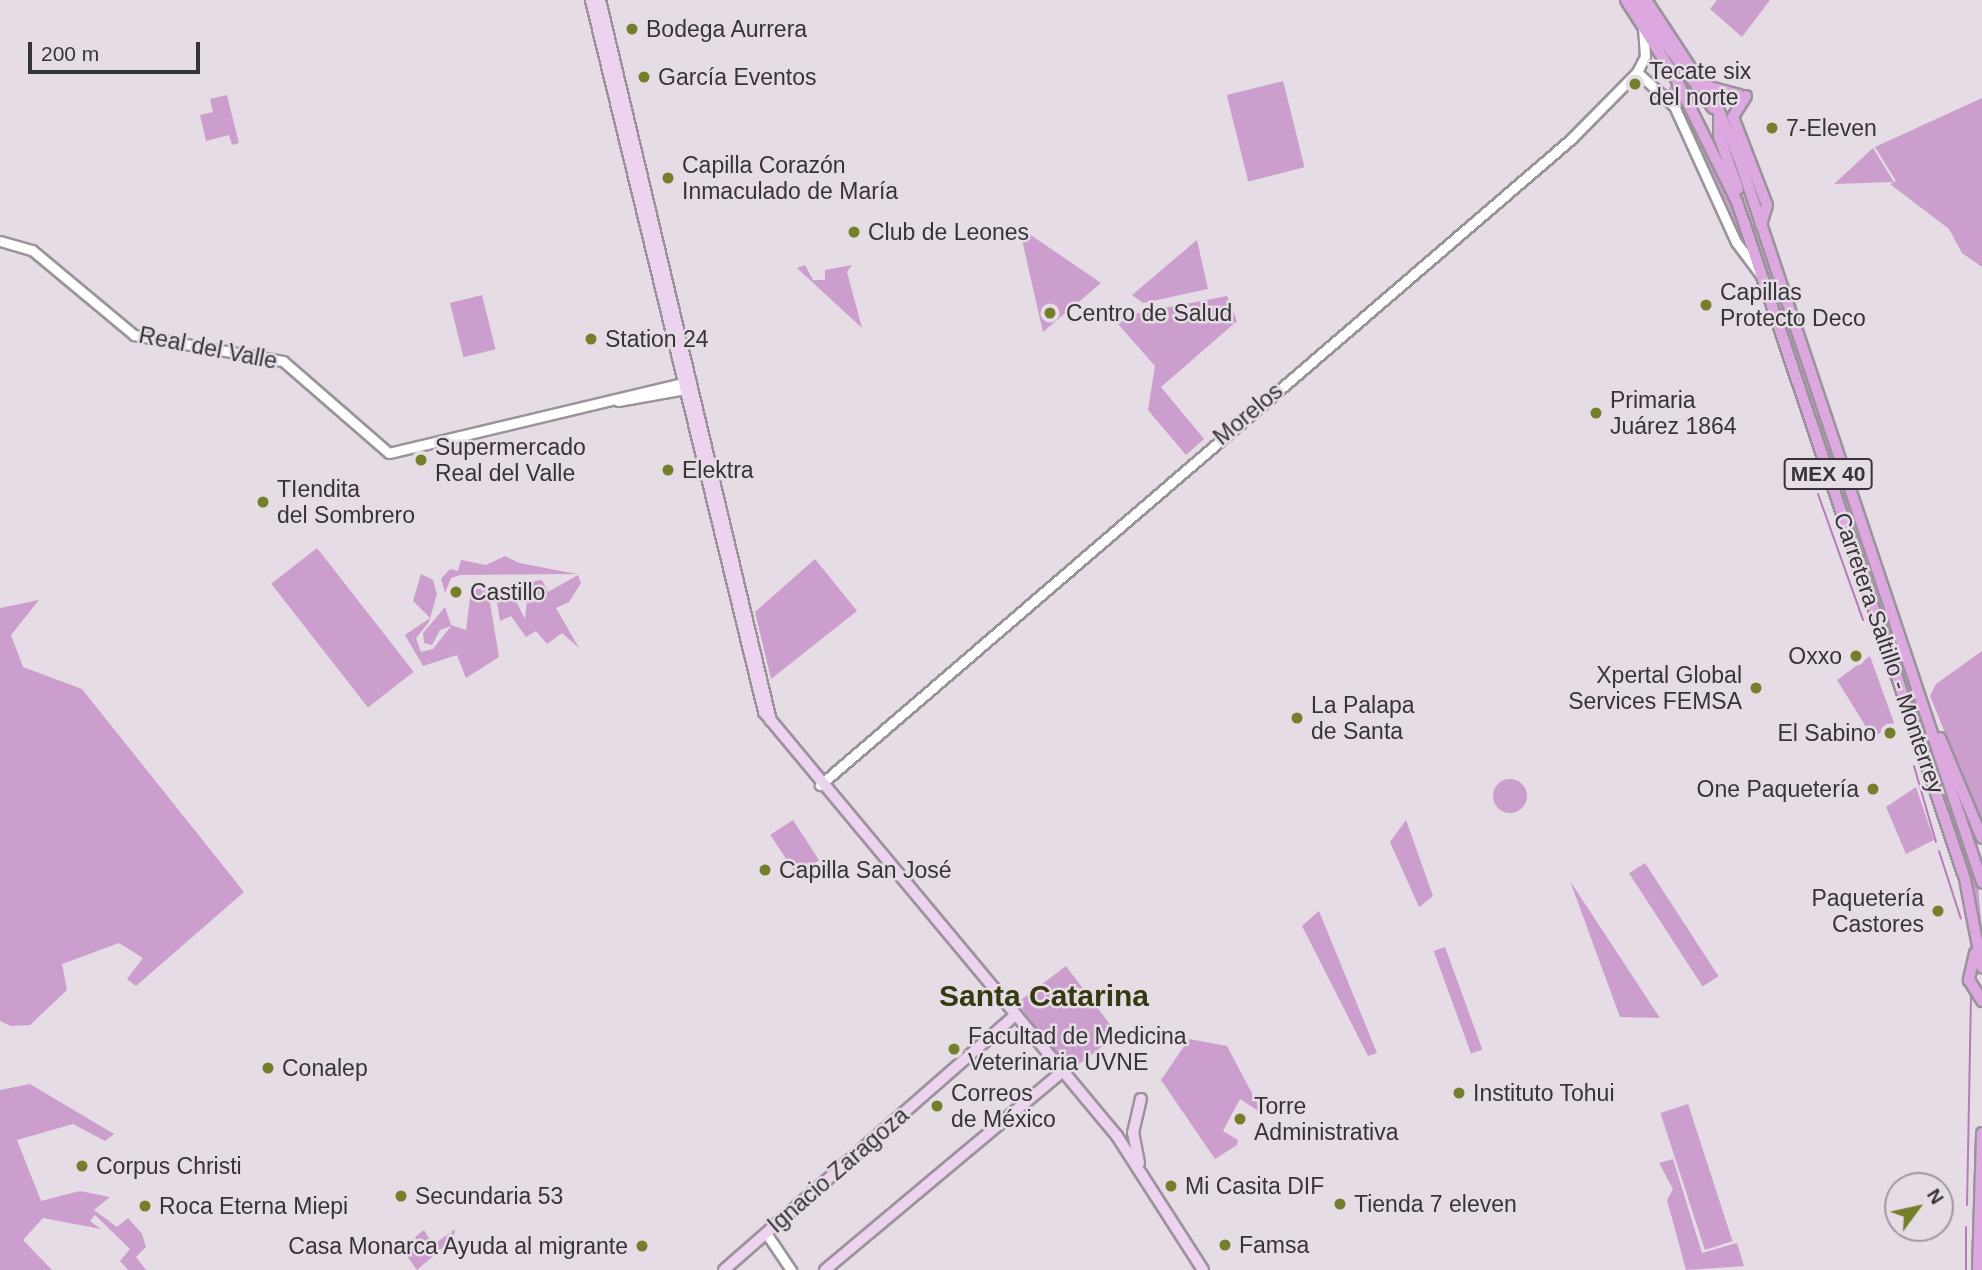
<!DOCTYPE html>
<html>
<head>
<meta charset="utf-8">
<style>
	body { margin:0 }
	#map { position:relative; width:1982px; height:1270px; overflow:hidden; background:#e5dce5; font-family:Helvetica,sans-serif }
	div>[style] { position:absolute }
	.green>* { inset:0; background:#cc9ecd; transform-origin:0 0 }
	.round { border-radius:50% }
	.stream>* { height:2px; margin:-1px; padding:0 1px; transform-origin:1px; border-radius:1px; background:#b97abc }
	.roads { filter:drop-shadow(2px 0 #9b939b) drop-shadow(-2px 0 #9b939b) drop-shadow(0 2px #9b939b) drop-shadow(0 -2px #9b939b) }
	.tertiary>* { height:9px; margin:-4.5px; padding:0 4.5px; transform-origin:4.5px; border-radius:4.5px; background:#fff }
	.secondary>* { height:10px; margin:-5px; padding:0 5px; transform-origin:5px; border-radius:5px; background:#eed3f0 }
	.primary>* { height:10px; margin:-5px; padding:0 5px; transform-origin:5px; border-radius:5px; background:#dda7e0 }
	.dots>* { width:19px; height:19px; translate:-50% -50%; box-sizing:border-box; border:4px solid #e5dce5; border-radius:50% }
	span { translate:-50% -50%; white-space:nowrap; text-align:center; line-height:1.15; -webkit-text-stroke:5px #e5dce5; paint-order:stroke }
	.shield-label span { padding:2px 5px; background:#e5dce5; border:2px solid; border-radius:5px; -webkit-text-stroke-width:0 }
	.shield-label { font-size:21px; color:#373437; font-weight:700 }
	.poi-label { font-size:23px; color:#373437 }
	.left { translate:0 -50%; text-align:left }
	.right { translate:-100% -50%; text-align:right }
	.street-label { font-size:23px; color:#373437 }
	.district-label { font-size:30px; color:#343911; font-weight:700 }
	.north { position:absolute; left:1884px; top:1172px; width:70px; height:70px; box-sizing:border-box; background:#e5dce5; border:2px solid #9f999f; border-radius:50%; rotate:57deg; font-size:19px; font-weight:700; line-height:28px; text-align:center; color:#373437 }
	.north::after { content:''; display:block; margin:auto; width:24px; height:32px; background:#757e2a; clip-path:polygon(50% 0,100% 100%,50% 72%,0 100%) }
	.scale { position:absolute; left:28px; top:42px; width:172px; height:32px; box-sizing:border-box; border:4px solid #373437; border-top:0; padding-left:9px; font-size:21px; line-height:24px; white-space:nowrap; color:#373437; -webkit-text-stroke:5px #e5dce5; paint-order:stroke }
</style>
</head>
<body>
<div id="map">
	<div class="green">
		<i style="clip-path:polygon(1717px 0,1770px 0,1742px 37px,1710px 9px)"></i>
		<i style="left:1283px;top:81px;width:89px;height:58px;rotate:76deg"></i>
		<i style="clip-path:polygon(1671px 84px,1729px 201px,1743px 243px,1677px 106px,1665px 97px)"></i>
		<i style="clip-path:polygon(227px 95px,239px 143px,232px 145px,229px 135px,206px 141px,200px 115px,213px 112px,210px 99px)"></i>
		<i style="clip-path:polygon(1982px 98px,1982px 267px,1962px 253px,1949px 229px,1890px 184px,1896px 181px,1875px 147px)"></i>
		<i style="clip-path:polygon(1725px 142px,1977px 875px,1982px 930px,1957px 843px)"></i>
		<i style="clip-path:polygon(1873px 148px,1894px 182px,1834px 184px)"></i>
		<i style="clip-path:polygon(1019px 227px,1101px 283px,1043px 332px)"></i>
		<i style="clip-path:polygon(1197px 240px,1208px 289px,1143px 303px,1132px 295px)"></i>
		<i style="clip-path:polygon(805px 265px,813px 280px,825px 280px,825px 270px,852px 265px,847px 272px,862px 328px,797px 268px)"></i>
		<i style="left:482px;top:295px;width:56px;height:33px;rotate:76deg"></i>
		<i style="clip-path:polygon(1227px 296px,1237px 321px,1161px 387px,1204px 439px,1186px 455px,1148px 410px,1155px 366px,1118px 324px,1133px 314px)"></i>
		<i style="left:317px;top:548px;width:157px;height:58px;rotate:52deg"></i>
		<i style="clip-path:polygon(505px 556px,519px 563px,577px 574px,460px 575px,451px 578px,445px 593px,441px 579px,450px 569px,458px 571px,461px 560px,486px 565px)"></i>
		<i style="clip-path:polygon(815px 559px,857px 611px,771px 679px,755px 612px)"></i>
		<i style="clip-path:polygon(421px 574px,433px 580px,437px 594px,429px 622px,416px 638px,421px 652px,433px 649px,451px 626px,440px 630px,432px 645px,424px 643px,423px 633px,445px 607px,451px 625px,466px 630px,471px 589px,510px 589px,525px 619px,529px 582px,542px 580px,548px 592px,578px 575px,581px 583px,569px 602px,556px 608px,579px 648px,562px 633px,547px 644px,536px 631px,526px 637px,511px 616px,500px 621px,495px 591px,488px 591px,499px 657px,466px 678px,457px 655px,423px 666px,405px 635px,430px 618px,413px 601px)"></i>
		<i style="clip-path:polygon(39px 600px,11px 635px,23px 667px,82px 689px,244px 892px,136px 986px,127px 979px,143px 958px,119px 943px,62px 964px,67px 990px,30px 1025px,11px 1026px,0 1021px,0 608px)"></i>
		<i style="clip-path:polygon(1982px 651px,1982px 824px,1930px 696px,1936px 684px)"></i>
		<i style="clip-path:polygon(1870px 656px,1894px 723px,1873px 738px,1837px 680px)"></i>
		<i class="round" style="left:1493px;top:779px;width:34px;height:34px"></i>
		<i style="clip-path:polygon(1916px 787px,1934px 840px,1906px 854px,1886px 807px)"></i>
		<i style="left:793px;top:820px;width:48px;height:27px;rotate:57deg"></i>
		<i style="clip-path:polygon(1406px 820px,1433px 896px,1419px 907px,1390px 842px)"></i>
		<i style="left:1645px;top:863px;width:135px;height:19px;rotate:57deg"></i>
		<i style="clip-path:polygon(1570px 881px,1660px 1018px,1620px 1017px)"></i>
		<i style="clip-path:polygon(1319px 911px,1377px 1053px,1368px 1056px,1302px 926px)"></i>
		<i style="left:1445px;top:947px;width:109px;height:12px;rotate:70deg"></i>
		<i style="left:1066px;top:966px;width:86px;height:61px;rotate:53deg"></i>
		<i style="clip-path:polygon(1189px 1039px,1227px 1046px,1263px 1114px,1240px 1099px,1223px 1131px,1238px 1140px,1237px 1145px,1215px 1159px,1161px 1080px)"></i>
		<i style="clip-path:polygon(30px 1084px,114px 1134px,105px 1141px,73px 1124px,17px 1140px,41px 1201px,80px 1191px,110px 1197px,94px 1210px,117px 1227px,128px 1218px,142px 1234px,146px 1247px,136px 1257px,146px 1270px,128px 1270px,120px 1261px,130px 1249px,95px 1215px,90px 1221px,101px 1229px,43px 1218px,23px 1240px,52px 1270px,0 1270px,0 1090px)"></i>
		<i style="left:1688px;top:1104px;width:144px;height:29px;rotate:72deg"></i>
		<i style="clip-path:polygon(1673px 1159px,1702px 1253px,1737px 1243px,1744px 1266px,1686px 1270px,1667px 1200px,1673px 1189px,1659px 1163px)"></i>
		<i style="clip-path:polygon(455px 1229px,454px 1238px,417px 1270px,401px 1248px,424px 1230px,433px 1245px)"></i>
	</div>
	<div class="stream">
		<i style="left:1818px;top:494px;width:134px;rotate:70.3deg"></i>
		<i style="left:1914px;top:766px;width:79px;rotate:73.9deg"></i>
		<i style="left:1939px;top:851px;width:71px;rotate:72.1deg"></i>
		<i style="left:1967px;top:1205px;width:212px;rotate:-88.9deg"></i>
		<i style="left:1966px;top:1270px;width:43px;rotate:-90deg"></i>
	</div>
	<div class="roads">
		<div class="tertiary">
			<i style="left:1637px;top:72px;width:50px;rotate:42.6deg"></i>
			<i style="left:1674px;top:106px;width:149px;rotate:65.5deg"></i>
			<i style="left:1736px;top:242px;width:40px;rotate:53deg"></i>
			<i style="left:0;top:241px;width:33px;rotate:16deg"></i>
			<i style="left:32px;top:250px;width:133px;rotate:39.8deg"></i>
			<i style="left:134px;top:335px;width:151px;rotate:9.9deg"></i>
			<i style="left:283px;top:361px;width:140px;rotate:41deg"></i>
			<i style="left:389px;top:453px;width:310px;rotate:-13.4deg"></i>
			<i style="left:618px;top:401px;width:74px;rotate:-10.1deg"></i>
			<i style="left:820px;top:785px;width:991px;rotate:-40.7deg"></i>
			<i style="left:1571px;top:139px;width:94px;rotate:-45.4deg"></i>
			<i style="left:1637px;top:72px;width:18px;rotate:-63deg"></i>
			<i style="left:1645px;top:56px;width:29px;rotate:-94deg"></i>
			<i style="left:766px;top:1233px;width:45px;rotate:56deg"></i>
		</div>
		<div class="secondary">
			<i style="left:591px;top:0;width:733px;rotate:76.34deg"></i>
			<i style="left:764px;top:712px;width:552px;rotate:50.22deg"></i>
			<i style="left:1117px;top:1136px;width:159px;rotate:57.3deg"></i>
			<i style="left:600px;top:0;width:741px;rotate:76.66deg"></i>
			<i style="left:1139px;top:1163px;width:31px;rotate:-101deg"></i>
			<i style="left:1133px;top:1133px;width:35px;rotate:-77deg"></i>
			<i style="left:724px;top:1270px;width:388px;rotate:-41.2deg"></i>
			<i style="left:825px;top:1270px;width:312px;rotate:-39.9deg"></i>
		</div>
		<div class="primary">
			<i style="left:1626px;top:0;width:91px;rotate:57.5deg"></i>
			<i style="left:1675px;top:77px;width:140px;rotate:63.6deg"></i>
			<i style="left:1737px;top:202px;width:714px;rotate:71.39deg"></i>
			<i style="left:1965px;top:879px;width:90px;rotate:79.1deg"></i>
			<i style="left:1634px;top:0;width:134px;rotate:53.8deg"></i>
			<i style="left:1646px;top:0;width:133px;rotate:56.7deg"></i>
			<i style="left:1719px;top:111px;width:54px;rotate:67.2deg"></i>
			<i style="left:1740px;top:161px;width:761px;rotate:71.45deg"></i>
			<i style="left:1706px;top:86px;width:34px;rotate:15deg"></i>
			<i style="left:1746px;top:96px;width:25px;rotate:122deg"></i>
			<i style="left:1733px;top:117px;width:94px;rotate:68.9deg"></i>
			<i style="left:1767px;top:205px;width:21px;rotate:107deg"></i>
			<i style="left:1719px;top:114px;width:22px;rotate:90deg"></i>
			<i style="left:1719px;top:136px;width:56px;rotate:70.3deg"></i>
			<i style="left:1940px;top:738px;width:108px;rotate:67.2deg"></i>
			<i style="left:1975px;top:953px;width:28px;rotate:103deg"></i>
			<i style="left:1969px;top:980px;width:25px;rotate:58deg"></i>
			<i style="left:1978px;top:1270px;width:137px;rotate:-88.3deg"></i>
		</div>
	</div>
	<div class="dots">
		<i style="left:632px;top:29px;background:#757e2a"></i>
		<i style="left:644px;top:77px;background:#757e2a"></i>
		<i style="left:1635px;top:84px;background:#757e2a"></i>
		<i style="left:1772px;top:128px;background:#757e2a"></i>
		<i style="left:668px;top:178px;background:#757e2a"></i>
		<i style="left:854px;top:232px;background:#757e2a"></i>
		<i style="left:1706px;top:305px;background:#757e2a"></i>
		<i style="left:1050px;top:313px;background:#757e2a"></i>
		<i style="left:591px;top:339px;background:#757e2a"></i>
		<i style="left:1596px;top:413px;background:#757e2a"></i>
		<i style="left:421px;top:460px;background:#757e2a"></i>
		<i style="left:668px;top:470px;background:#757e2a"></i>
		<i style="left:263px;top:502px;background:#757e2a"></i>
		<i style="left:456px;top:592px;background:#757e2a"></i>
		<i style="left:1856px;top:656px;background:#757e2a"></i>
		<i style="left:1756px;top:688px;background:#757e2a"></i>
		<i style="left:1297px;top:718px;background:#757e2a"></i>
		<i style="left:1890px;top:733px;background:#757e2a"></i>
		<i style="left:1873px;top:789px;background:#757e2a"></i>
		<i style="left:765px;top:870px;background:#757e2a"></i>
		<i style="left:1938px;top:911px;background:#757e2a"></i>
		<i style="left:954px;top:1049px;background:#757e2a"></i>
		<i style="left:268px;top:1068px;background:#757e2a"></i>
		<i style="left:1459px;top:1093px;background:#757e2a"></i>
		<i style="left:937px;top:1106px;background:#757e2a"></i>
		<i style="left:1240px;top:1119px;background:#757e2a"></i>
		<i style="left:82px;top:1166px;background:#757e2a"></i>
		<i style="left:1171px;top:1186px;background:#757e2a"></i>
		<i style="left:401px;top:1196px;background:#757e2a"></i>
		<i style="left:1340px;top:1204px;background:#757e2a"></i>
		<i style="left:145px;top:1206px;background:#757e2a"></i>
		<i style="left:1225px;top:1245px;background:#757e2a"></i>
		<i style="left:642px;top:1246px;background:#757e2a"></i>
	</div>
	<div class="shield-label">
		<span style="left:1828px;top:474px">MEX 40</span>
	</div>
	<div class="poi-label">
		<span class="left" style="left:646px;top:29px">Bodega Aurrera</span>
		<span class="left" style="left:1649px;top:84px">Tecate six<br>del norte</span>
		<span class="left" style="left:658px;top:77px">García Eventos</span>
		<span class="left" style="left:1786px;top:128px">7-Eleven</span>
		<span class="left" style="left:682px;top:178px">Capilla Corazón<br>Inmaculado de María</span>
		<span class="left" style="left:868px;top:232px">Club de Leones</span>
		<span class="left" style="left:1720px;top:305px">Capillas<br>Protecto Deco</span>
		<span class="left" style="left:1066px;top:313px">Centro de Salud</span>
		<span class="left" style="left:605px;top:339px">Station 24</span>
		<span class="left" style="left:1610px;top:413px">Primaria<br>Juárez 1864</span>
		<span class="left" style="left:435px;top:460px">Supermercado<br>Real del Valle</span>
		<span class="left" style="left:682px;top:470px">Elektra</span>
		<span class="left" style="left:277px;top:502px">TIendita<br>del Sombrero</span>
		<span class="left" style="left:470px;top:592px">Castillo</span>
		<span class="right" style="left:1842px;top:656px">Oxxo</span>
		<span class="right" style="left:1742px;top:688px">Xpertal Global<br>Services FEMSA</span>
		<span class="left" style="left:1311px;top:718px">La Palapa<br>de Santa</span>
		<span class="right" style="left:1876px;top:733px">El Sabino</span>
		<span class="right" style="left:1859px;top:789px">One Paquetería</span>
		<span class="left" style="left:779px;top:870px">Capilla San José</span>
		<span class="right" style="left:1924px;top:911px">Paquetería<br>Castores</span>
		<span class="left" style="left:968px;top:1049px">Facultad de Medicina<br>Veterinaria UVNE</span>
		<span class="left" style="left:282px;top:1068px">Conalep</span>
		<span class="left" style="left:951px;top:1106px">Correos<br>de México</span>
		<span class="left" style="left:1473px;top:1093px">Instituto Tohui</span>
		<span class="left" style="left:1254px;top:1119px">Torre<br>Administrativa</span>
		<span class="left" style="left:96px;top:1166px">Corpus Christi</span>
		<span class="left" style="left:1185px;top:1186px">Mi Casita DIF</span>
		<span class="left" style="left:415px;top:1196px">Secundaria 53</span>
		<span class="left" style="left:1354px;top:1204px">Tienda 7 eleven</span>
		<span class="left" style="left:159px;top:1206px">Roca Eterna Miepi</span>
		<span class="left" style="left:1239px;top:1245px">Famsa</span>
		<span class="right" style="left:628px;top:1246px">Casa Monarca Ayuda al migrante</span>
	</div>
	<div class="street-label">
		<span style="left:208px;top:348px;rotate:11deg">Real del Valle</span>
		<span style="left:1248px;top:414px;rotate:-40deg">Morelos</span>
		<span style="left:1889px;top:653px;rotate:71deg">Carretera Saltillo - Monterrey</span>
		<span style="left:838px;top:1170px;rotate:-41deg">Ignacio Zaragoza</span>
	</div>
	<div class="district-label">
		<span style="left:1044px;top:996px">Santa Catarina</span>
	</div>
	<div class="north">N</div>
	<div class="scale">200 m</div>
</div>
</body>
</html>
